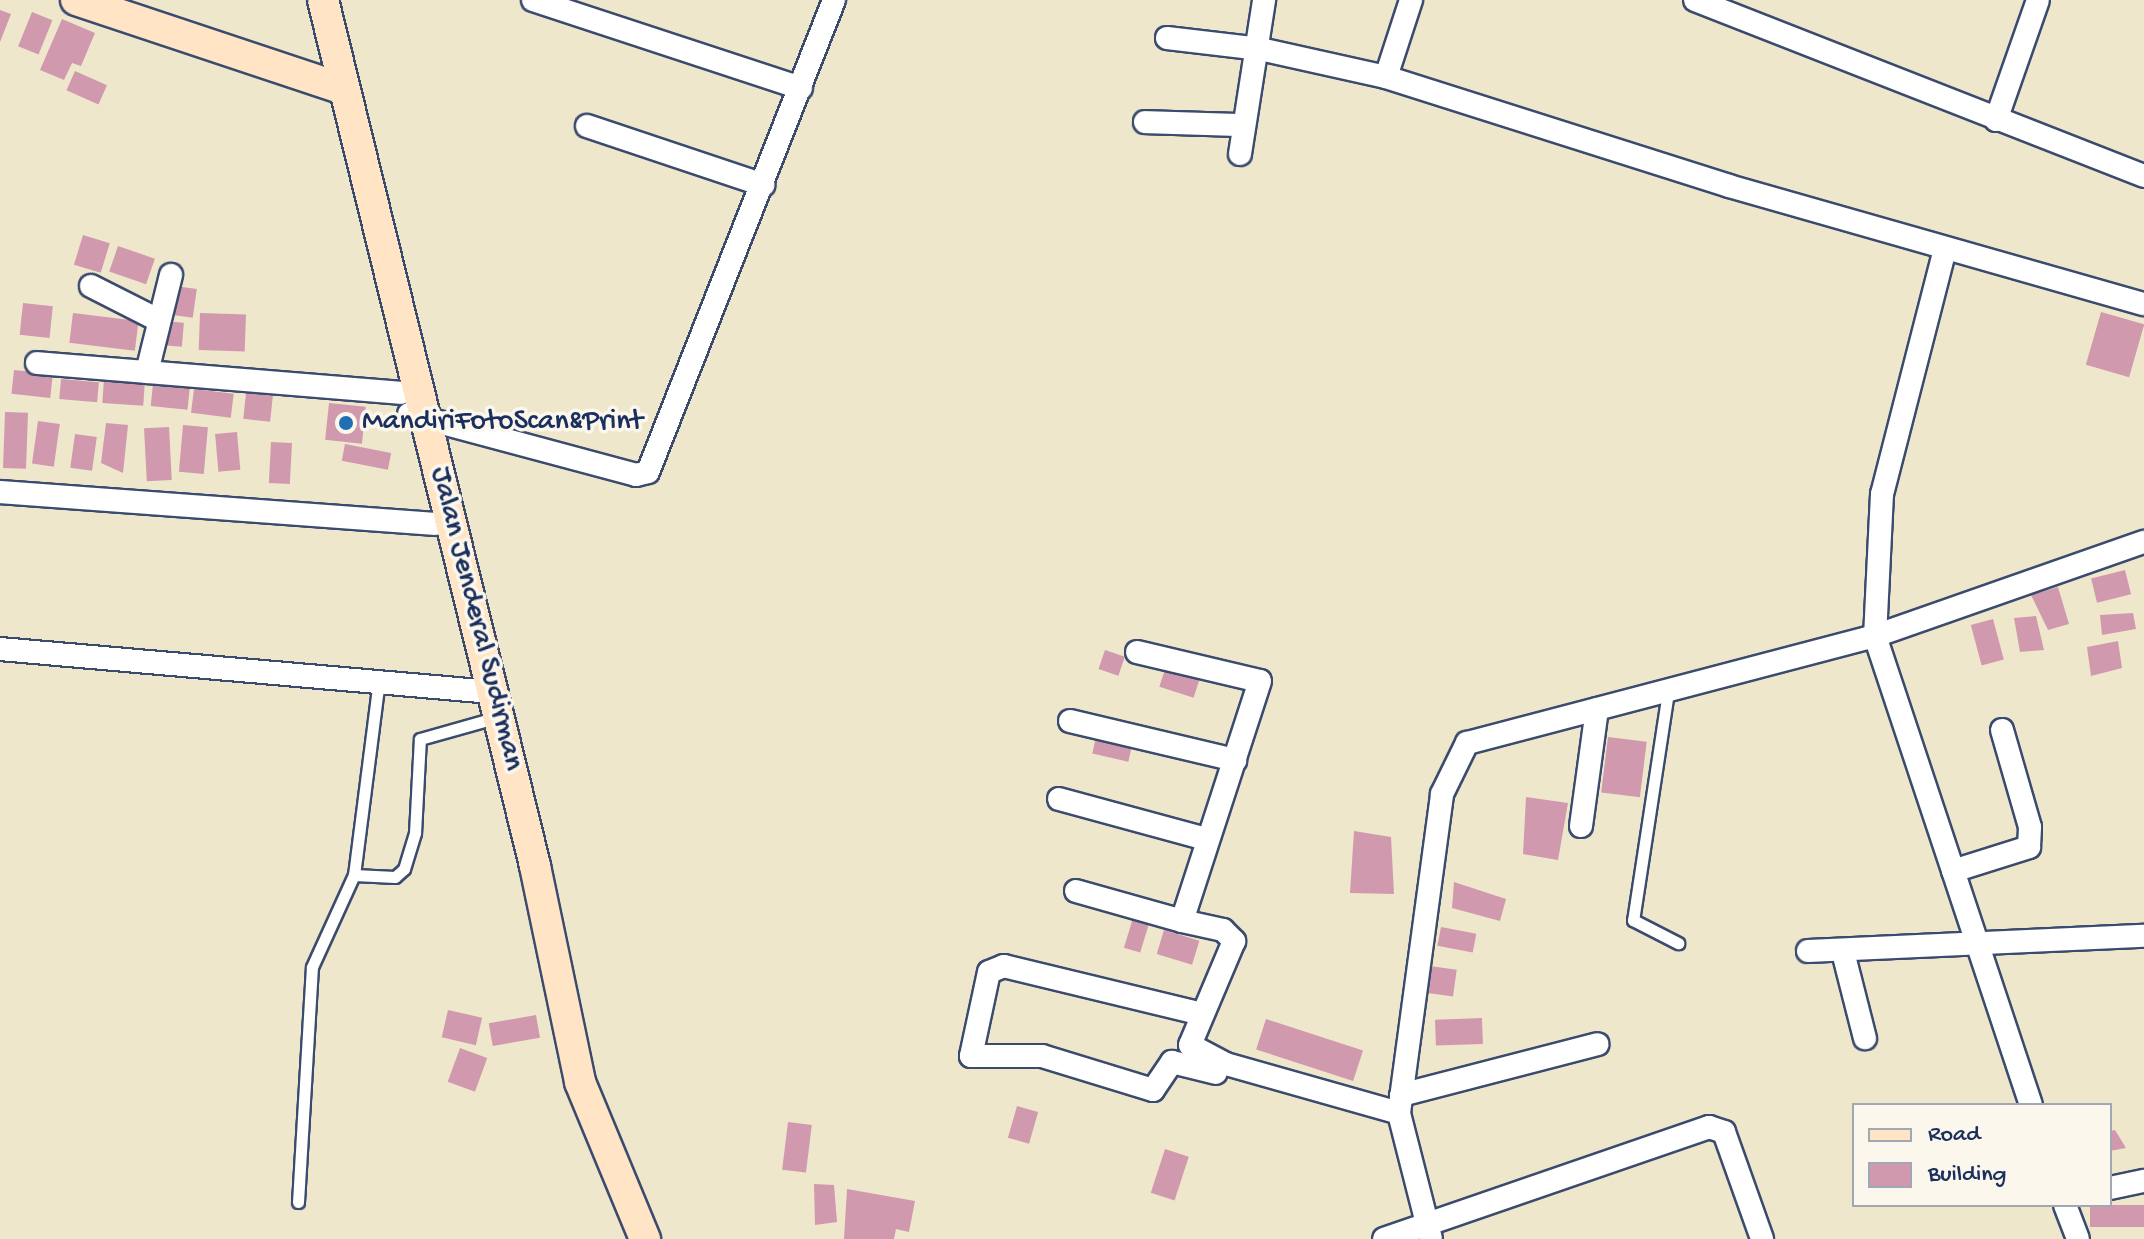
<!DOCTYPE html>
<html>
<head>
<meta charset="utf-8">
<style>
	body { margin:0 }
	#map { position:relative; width:2144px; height:1239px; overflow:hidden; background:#efe7cc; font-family:"Gochi Hand",sans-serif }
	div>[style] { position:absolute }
	.building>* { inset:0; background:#d199ae; transform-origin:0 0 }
	.roads { filter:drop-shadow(2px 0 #3b4b6e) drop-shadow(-2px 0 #3b4b6e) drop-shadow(0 2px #3b4b6e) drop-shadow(0 -2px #3b4b6e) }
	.lane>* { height:11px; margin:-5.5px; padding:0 5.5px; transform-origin:5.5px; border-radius:5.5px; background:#fff }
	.street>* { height:22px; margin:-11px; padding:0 11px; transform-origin:11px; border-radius:11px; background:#fff }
	.secondary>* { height:30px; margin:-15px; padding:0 15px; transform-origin:15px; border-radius:15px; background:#ffe4c6 }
	.dots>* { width:22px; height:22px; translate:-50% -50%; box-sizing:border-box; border:4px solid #fbf7ec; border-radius:50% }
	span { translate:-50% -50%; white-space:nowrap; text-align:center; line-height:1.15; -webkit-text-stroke:7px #fbf7ec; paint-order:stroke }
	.poi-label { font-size:30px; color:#1b2f5e }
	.left { translate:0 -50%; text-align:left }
	.street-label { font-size:30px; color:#1b2f5e }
	.legend { position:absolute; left:1852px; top:1103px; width:260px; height:104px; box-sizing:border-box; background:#fbf7ec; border:2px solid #a1a7b3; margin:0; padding:10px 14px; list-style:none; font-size:24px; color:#1b2f5e }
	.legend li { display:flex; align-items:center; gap:16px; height:40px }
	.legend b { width:40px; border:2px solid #a1a7b3 }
</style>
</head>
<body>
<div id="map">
	<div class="building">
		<i style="clip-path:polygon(0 10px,11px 14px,0 42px)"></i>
		<i style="left:32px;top:12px;width:22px;height:37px;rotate:22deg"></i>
		<i style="clip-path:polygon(62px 19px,95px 33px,81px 66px,72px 63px,64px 80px,40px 70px)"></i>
		<i style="left:75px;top:71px;width:35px;height:21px;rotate:24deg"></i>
		<i style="left:83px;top:235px;width:28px;height:31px;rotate:17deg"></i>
		<i style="left:118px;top:246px;width:39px;height:27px;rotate:19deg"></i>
		<i style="left:175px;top:286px;width:22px;height:29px;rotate:8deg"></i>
		<i style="left:23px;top:303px;width:30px;height:32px;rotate:6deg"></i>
		<i style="left:2101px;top:312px;width:45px;height:55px;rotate:16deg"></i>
		<i style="left:73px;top:313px;width:66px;height:30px;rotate:7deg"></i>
		<i style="left:200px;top:313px;width:46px;height:37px;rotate:2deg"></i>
		<i style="left:163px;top:321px;width:21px;height:24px;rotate:5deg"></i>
		<i style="left:14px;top:370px;width:39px;height:24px;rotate:6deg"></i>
		<i style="left:61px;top:379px;width:38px;height:20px;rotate:5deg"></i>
		<i style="left:104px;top:379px;width:41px;height:24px;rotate:4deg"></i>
		<i style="left:153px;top:384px;width:37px;height:22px;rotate:6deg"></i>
		<i style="left:194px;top:389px;width:40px;height:24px;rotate:7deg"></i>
		<i style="left:246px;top:393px;width:27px;height:26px;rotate:6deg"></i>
		<i style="left:329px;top:403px;width:37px;height:37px;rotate:6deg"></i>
		<i style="left:5px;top:412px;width:23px;height:56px;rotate:2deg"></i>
		<i style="left:38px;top:421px;width:22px;height:43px;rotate:8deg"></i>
		<i style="clip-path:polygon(106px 423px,128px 425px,123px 473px,101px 463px)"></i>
		<i style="left:183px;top:425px;width:25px;height:47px;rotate:5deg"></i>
		<i style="left:169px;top:427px;width:53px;height:25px;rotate:87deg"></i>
		<i style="left:237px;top:432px;width:38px;height:22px;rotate:85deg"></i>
		<i style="left:75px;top:434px;width:22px;height:34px;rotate:8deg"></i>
		<i style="left:271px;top:442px;width:21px;height:41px;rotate:3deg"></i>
		<i style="left:345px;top:444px;width:47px;height:17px;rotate:11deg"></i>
		<i style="left:2125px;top:570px;width:25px;height:35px;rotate:76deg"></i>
		<i style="clip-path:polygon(2058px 587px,2069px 624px,2048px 630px,2031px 595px)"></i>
		<i style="clip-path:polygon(2133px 613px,2136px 629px,2102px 635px,2100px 615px)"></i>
		<i style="clip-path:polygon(2036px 616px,2044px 650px,2020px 652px,2014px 618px)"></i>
		<i style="left:1993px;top:619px;width:42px;height:23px;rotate:75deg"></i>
		<i style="clip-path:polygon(2118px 641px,2122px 668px,2091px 676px,2087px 647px)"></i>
		<i style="left:1105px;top:650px;width:21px;height:20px;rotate:19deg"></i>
		<i style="left:1168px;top:660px;width:36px;height:28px;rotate:18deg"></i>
		<i style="left:1097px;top:733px;width:37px;height:21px;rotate:13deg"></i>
		<i style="left:1608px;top:737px;width:39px;height:56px;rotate:7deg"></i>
		<i style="clip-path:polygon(1526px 797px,1568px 803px,1558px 860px,1523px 854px)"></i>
		<i style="clip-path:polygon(1354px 831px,1391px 837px,1394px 894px,1350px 893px)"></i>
		<i style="clip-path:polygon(1454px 882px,1506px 899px,1500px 921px,1452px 908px)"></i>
		<i style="left:1133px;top:918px;width:17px;height:31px;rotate:17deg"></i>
		<i style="left:1441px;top:927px;width:36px;height:19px;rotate:11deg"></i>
		<i style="left:1164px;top:930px;width:37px;height:25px;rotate:17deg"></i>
		<i style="left:1430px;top:966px;width:27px;height:27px;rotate:8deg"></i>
		<i style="left:448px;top:1010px;width:35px;height:28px;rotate:13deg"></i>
		<i style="left:536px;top:1015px;width:23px;height:48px;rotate:80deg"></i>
		<i style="left:1482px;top:1018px;width:26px;height:47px;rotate:88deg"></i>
		<i style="left:1266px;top:1019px;width:102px;height:32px;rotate:18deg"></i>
		<i style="left:460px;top:1048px;width:29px;height:36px;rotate:20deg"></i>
		<i style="left:1017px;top:1106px;width:22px;height:33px;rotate:16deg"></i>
		<i style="left:788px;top:1122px;width:24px;height:48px;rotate:7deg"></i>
		<i style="clip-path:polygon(2115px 1130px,2126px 1148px,2110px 1151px,2110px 1131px)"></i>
		<i style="left:1165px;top:1149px;width:25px;height:46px;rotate:18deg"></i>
		<i style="clip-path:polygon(814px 1184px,834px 1185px,837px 1222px,815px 1225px)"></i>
		<i style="clip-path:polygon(847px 1189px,915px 1201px,909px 1232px,896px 1229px,894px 1239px,844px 1239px)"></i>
		<i style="left:2144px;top:1205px;width:22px;height:54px;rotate:90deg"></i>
	</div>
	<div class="roads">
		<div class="lane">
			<i style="left:1668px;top:692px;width:231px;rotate:98.7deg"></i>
			<i style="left:1633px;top:920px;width:51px;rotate:27.1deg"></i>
			<i style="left:354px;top:875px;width:41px;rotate:2.8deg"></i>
			<i style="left:395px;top:877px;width:12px;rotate:-42deg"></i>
			<i style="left:404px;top:869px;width:38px;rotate:-73deg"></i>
			<i style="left:415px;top:833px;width:94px;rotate:-87deg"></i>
			<i style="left:420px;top:739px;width:66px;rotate:-15.7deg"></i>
			<i style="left:298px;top:1202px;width:235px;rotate:-86.6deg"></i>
			<i style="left:312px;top:967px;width:101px;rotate:-65.5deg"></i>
			<i style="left:354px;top:875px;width:190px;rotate:-82.7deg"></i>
		</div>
		<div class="street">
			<i style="left:533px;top:0;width:282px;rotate:18.2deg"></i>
			<i style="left:1695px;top:0;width:482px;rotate:21.4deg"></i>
			<i style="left:1167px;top:38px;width:94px;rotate:6.7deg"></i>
			<i style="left:1260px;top:49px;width:129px;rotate:12.5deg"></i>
			<i style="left:1386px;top:77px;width:360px;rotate:17.6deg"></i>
			<i style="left:1729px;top:186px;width:431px;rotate:15.9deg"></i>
			<i style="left:1386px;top:77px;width:81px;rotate:-72deg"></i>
			<i style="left:1996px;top:120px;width:127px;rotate:-70.7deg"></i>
			<i style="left:1145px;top:122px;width:98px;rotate:1.8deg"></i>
			<i style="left:587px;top:126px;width:186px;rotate:18.5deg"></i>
			<i style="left:1240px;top:154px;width:156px;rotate:-81.1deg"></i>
			<i style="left:1945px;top:249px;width:253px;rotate:104.4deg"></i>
			<i style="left:1882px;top:494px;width:142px;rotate:92.8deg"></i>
			<i style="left:1875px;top:636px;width:494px;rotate:71.6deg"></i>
			<i style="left:91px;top:286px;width:75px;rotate:26.9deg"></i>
			<i style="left:37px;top:363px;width:365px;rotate:4.7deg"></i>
			<i style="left:147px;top:372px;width:100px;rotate:-76.1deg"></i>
			<i style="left:409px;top:414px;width:235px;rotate:15deg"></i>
			<i style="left:636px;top:475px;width:12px;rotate:-14deg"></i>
			<i style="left:648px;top:472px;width:507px;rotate:-68.49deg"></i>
			<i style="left:0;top:492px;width:436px;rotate:4.2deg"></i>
			<i style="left:0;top:649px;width:495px;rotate:5deg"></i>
			<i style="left:1137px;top:652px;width:126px;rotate:13.3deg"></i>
			<i style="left:1260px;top:681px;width:252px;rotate:108deg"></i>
			<i style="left:1182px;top:921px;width:42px;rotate:12.4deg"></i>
			<i style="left:1223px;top:930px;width:16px;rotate:45deg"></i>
			<i style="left:1234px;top:941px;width:113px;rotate:112.9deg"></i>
			<i style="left:1190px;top:1045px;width:41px;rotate:27.8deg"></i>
			<i style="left:1226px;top:1064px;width:180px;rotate:15.8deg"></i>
			<i style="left:1070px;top:721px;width:170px;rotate:13.3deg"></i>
			<i style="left:1059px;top:799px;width:152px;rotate:15.2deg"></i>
			<i style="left:1581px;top:826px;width:118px;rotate:-82.2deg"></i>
			<i style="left:1953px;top:871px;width:80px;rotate:-17.5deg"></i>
			<i style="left:2029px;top:847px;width:20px;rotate:-87deg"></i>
			<i style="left:2030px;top:827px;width:101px;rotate:-106.1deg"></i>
			<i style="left:1076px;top:891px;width:110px;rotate:15.8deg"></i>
			<i style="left:1808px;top:951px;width:336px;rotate:-2.6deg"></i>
			<i style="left:1843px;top:952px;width:89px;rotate:75.7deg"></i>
			<i style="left:1198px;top:1013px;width:200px;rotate:-166.4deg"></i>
			<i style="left:1004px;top:966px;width:16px;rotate:158deg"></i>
			<i style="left:989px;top:972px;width:86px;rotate:102.1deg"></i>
			<i style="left:971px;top:1056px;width:71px"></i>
			<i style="left:1042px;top:1056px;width:116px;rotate:17deg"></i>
			<i style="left:1153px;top:1090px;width:34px;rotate:-56deg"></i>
			<i style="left:1172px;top:1062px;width:45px;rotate:14deg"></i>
			<i style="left:1401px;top:1095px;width:203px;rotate:-14.5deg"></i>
			<i style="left:2110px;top:1188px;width:35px;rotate:-12deg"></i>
			<i style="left:2065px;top:1205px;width:36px;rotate:69deg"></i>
			<i style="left:1384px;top:1239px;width:344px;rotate:-19deg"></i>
			<i style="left:1709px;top:1127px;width:16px;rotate:18deg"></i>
			<i style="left:1724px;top:1132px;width:114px;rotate:70.4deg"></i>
			<i style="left:1431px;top:1239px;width:130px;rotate:-104.3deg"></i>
			<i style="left:1399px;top:1113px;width:322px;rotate:-82.3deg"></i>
			<i style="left:1442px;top:794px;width:57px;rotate:-63.9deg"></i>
			<i style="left:1467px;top:743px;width:422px;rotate:-14.7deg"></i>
			<i style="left:1875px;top:636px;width:285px;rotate:-19.3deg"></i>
		</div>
		<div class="secondary">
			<i style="left:76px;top:0;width:281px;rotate:18.4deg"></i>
			<i style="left:323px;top:0;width:892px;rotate:76.24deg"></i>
			<i style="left:535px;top:866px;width:221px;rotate:78.2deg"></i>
			<i style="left:580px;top:1082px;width:170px;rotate:67.5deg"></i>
		</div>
	</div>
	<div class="dots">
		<i style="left:346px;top:423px;background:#1f6fb2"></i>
	</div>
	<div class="poi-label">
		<span class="left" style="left:362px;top:423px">MandiriFotoScan&amp;Print</span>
	</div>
	<div class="street-label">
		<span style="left:475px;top:619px;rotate:76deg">Jalan Jenderal Sudirman</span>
	</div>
	<ul class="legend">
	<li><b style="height:10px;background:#ffe4c6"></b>Road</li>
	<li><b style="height:22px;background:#d199ae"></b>Building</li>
	</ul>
</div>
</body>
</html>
